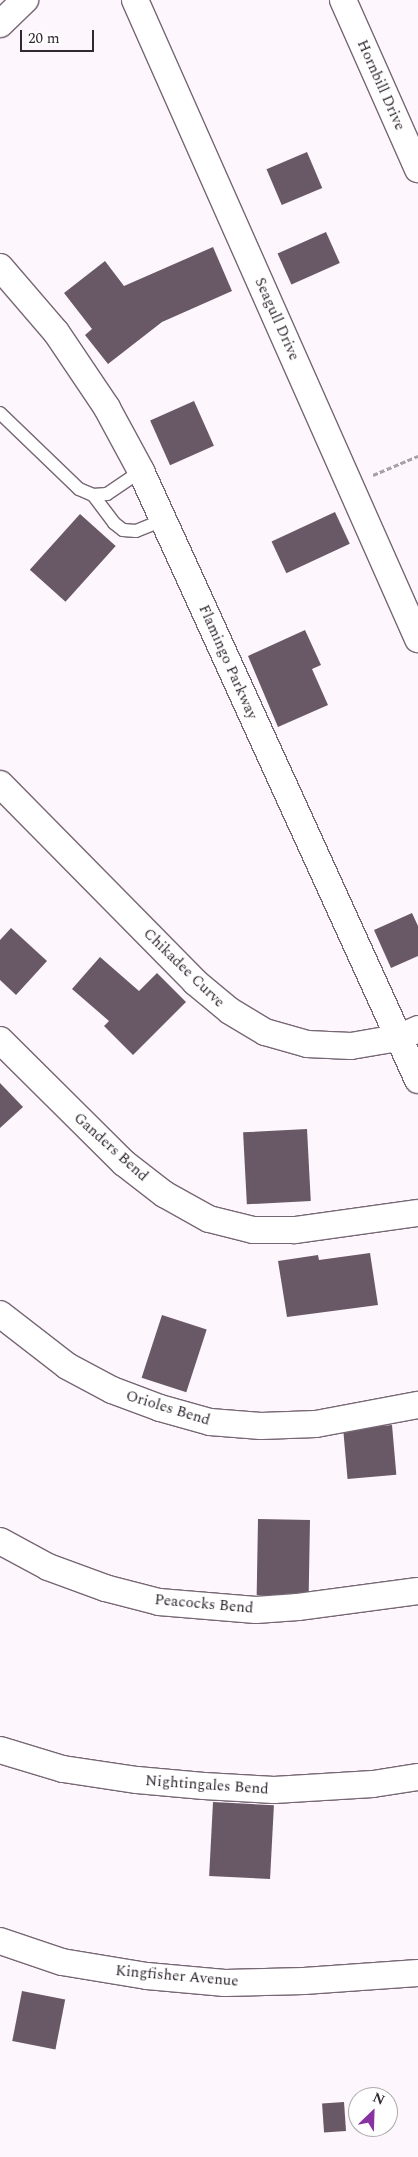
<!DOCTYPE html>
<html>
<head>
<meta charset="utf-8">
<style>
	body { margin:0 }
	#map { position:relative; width:418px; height:2157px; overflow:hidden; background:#fef6fd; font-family:Spectral,serif }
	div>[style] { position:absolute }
	.building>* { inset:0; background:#695967; transform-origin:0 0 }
	.path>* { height:3px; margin-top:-1.5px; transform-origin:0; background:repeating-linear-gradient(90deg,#a8a0a7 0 5px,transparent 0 7.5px) }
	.roads { filter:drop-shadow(1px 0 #776775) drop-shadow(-1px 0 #776775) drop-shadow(0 1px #776775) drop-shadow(0 -1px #776775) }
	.service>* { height:12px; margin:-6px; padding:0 6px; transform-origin:6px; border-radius:6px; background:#fff }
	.minor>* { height:26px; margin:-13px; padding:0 13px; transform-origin:13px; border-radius:13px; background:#fff }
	span { translate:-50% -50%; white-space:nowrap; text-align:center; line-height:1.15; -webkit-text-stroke:5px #fff; paint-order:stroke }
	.street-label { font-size:15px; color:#302930 }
	.north { position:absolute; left:348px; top:2087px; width:50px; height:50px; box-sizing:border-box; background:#fff; border:1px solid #aca9ac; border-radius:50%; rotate:24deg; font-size:14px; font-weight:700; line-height:20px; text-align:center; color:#302930 }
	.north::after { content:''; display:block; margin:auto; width:18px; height:22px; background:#8833a1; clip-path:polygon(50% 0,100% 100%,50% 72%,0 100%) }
	.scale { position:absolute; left:20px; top:30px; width:74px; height:22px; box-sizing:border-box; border:2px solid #302930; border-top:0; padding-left:6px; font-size:15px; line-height:18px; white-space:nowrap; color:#302930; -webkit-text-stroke:4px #fff; paint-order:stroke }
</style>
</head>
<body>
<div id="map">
	<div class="building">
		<i style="left:307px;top:152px;width:39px;height:44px;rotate:67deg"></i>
		<i style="left:326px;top:232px;width:34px;height:53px;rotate:66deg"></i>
		<i style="clip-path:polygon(213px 247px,232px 291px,162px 322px,108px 364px,85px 335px,92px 329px,64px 293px,105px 261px,124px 286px)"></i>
		<i style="left:194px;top:401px;width:49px;height:48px;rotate:66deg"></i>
		<i style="left:335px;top:512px;width:35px;height:70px;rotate:65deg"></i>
		<i style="left:80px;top:514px;width:48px;height:75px;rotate:42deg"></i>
		<i style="clip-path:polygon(305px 630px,321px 665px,312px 669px,328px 705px,278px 727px,248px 656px)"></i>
		<i style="clip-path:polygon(412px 913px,418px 926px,418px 956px,391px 968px,374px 930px)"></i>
		<i style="clip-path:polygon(11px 928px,47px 961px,16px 995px,0 980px,0 940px)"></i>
		<i style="clip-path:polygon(100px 957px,139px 991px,157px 973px,186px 1002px,133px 1055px,104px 1026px,109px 1021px,72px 989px)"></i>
		<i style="clip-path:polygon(0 1083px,23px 1107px,0 1128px)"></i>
		<i style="left:307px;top:1129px;width:72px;height:64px;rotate:87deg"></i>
		<i style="clip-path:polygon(370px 1253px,378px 1305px,287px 1317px,278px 1261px,318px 1255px,319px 1260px)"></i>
		<i style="left:162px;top:1315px;width:47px;height:66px;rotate:18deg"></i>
		<i style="left:392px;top:1425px;width:50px;height:49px;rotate:85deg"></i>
		<i style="left:258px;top:1519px;width:52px;height:76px;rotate:1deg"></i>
		<i style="left:213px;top:1802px;width:61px;height:74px;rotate:3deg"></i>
		<i style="left:22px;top:1991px;width:44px;height:51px;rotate:11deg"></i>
		<i style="left:344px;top:2102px;width:29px;height:22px;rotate:86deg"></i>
	</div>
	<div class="path">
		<i style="left:373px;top:475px;width:49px;rotate:-22.9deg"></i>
	</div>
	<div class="roads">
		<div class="service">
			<i style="left:0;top:413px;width:110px;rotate:43.9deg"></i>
			<i style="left:79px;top:489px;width:15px;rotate:23deg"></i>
			<i style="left:93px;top:495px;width:14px;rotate:-4deg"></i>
			<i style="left:107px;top:494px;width:41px;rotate:-34.1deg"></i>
			<i style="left:93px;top:495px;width:35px;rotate:53deg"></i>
			<i style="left:114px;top:523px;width:11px;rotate:38deg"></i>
			<i style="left:123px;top:530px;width:13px;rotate:4deg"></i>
			<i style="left:136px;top:531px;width:29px;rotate:-22deg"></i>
		</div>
		<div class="minor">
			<i style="left:135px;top:0;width:699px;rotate:66.11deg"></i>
			<i style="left:343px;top:0;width:185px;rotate:66.1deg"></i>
			<i style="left:0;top:24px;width:35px;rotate:-44deg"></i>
			<i style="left:0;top:267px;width:86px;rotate:49.3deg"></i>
			<i style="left:56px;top:332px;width:92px;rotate:56.1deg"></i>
			<i style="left:107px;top:408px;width:72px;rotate:61.6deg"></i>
			<i style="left:141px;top:471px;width:669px;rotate:65.54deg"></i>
			<i style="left:0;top:784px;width:278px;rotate:45.4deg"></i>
			<i style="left:195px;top:982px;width:45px;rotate:39.6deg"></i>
			<i style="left:230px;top:1011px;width:41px;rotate:31deg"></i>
			<i style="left:265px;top:1032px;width:44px;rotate:15.9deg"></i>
			<i style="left:307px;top:1044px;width:44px;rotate:2.6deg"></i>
			<i style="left:351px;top:1046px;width:48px;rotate:-9.7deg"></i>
			<i style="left:398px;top:1038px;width:22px;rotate:-24deg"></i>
			<i style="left:0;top:1040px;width:175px;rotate:44.8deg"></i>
			<i style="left:124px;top:1163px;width:51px;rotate:37.8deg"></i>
			<i style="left:164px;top:1194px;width:51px;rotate:29.1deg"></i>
			<i style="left:209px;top:1219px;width:45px;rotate:14deg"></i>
			<i style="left:253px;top:1230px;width:42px"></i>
			<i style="left:295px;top:1230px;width:124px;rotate:-7.9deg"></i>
			<i style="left:0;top:1314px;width:85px;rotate:37.8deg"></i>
			<i style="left:67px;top:1366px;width:51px;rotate:28.1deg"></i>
			<i style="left:112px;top:1390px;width:51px;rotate:20.6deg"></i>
			<i style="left:160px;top:1408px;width:52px;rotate:15.6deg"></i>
			<i style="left:210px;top:1422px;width:51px;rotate:4.5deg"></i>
			<i style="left:261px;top:1426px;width:55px;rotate:-2.1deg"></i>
			<i style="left:316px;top:1424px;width:104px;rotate:-10.6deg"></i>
			<i style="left:0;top:1541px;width:55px;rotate:28.4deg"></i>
			<i style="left:48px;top:1567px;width:61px;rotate:20.2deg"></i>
			<i style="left:105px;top:1588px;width:56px;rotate:14.5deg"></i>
			<i style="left:159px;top:1602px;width:97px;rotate:4.7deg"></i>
			<i style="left:256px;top:1610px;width:42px;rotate:-4.1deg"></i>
			<i style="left:298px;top:1607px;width:121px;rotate:-7.6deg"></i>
			<i style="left:0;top:1750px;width:66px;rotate:16.8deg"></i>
			<i style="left:63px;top:1769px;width:75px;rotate:8.5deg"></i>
			<i style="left:137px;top:1780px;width:67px;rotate:5.1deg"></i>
			<i style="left:204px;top:1786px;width:70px;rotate:3.3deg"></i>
			<i style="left:274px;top:1790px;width:99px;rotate:-3.5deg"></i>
			<i style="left:373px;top:1784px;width:46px;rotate:-8.8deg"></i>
			<i style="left:0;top:1941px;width:65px;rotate:18.7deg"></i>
			<i style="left:62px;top:1962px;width:86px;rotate:9.4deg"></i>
			<i style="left:147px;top:1976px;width:78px;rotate:5.1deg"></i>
			<i style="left:225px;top:1983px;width:79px;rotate:-1.5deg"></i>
			<i style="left:304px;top:1981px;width:114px;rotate:-4deg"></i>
		</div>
	</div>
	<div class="street-label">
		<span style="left:381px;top:85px;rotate:66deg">Hornbill Drive</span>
		<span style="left:277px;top:319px;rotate:66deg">Seagull Drive</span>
		<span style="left:228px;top:662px;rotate:66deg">Flamingo Parkway</span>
		<span style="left:184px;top:968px;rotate:44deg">Chikadee Curve</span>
		<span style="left:111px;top:1147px;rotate:42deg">Ganders Bend</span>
		<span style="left:168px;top:1408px;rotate:17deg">Orioles Bend</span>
		<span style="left:204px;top:1604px;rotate:5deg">Peacocks Bend</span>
		<span style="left:207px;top:1785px;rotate:4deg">Nightingales Bend</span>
		<span style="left:177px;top:1976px;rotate:5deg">Kingfisher Avenue</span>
	</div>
	<div class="north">N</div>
	<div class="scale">20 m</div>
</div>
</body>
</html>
